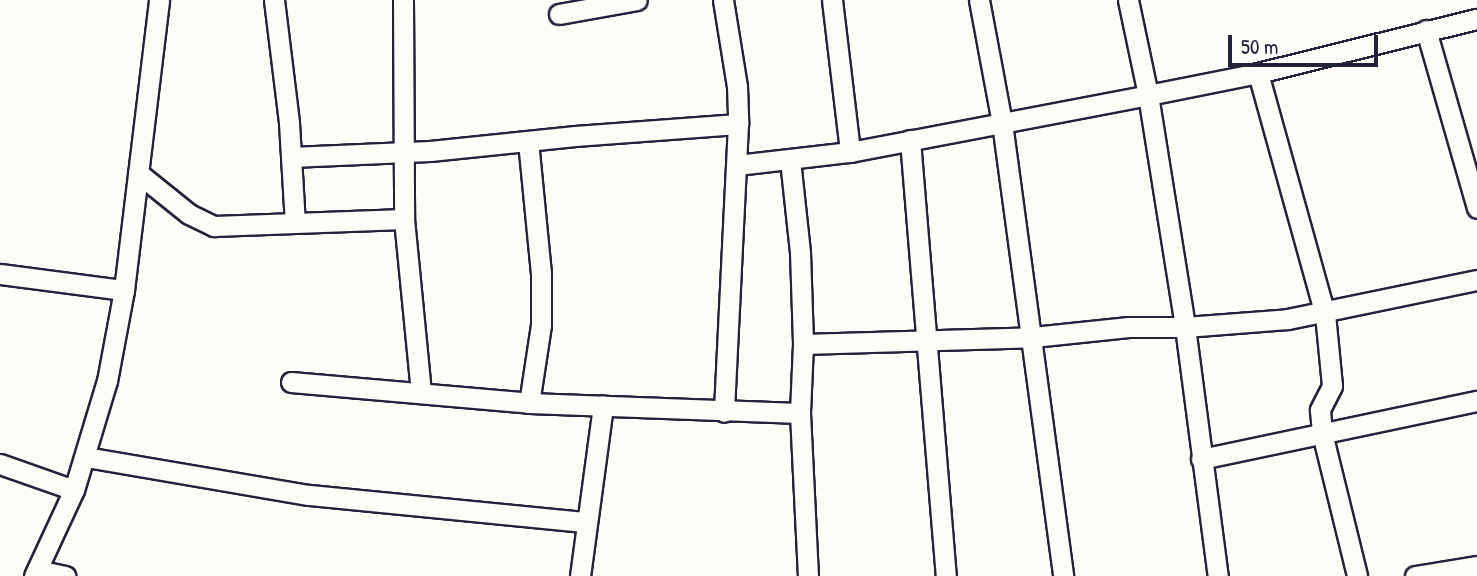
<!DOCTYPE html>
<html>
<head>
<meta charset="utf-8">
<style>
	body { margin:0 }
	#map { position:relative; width:1477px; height:576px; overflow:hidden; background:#fdfcf7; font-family:"Patrick Hand",sans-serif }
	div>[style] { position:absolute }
	.roads { filter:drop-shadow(2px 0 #22223b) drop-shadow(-2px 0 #22223b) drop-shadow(0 2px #22223b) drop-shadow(0 -2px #22223b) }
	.street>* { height:19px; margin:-9.5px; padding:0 9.5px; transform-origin:9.5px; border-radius:9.5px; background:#fdfcf7 }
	span { translate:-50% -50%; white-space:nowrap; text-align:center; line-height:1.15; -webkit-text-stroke:5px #fdfcf7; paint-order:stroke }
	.scale { position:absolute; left:1228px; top:35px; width:150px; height:32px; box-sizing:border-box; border:4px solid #22223b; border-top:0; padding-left:9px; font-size:21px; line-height:24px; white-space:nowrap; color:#22223b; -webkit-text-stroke:5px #fdfcf7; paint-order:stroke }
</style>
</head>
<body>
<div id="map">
	<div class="roads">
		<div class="street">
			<i style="left:274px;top:0;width:124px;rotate:83deg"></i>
			<i style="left:289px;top:123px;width:100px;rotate:86.6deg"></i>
			<i style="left:403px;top:0;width:219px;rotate:89.7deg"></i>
			<i style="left:404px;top:219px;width:175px;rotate:84.4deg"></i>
			<i style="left:723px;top:0;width:87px;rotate:80.8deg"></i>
			<i style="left:737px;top:86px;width:38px;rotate:88deg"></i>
			<i style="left:738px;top:124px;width:288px;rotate:92.8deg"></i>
			<i style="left:832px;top:0;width:153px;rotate:83.2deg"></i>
			<i style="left:979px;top:0;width:125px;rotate:79.4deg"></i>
			<i style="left:1002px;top:123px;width:457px;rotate:82.3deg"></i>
			<i style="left:1128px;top:0;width:97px;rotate:78.1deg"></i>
			<i style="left:1148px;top:95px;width:235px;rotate:80.9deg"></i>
			<i style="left:1185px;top:327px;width:251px;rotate:82.5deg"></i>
			<i style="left:559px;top:14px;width:79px;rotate:-10.2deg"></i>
			<i style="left:1426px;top:30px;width:185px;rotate:74deg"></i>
			<i style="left:1258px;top:73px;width:250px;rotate:74.5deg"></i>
			<i style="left:1325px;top:314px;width:72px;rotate:84.4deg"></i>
			<i style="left:1332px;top:386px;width:27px;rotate:117deg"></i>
			<i style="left:1320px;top:410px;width:23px;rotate:85deg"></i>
			<i style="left:1322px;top:433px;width:147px;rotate:76.2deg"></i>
			<i style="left:910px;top:140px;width:437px;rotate:85.3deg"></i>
			<i style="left:528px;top:141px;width:133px;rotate:84.4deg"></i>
			<i style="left:541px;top:273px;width:52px;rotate:90deg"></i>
			<i style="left:541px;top:325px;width:79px;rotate:98.7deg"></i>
			<i style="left:291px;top:157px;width:139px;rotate:-2.5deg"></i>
			<i style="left:430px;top:151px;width:146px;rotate:-5.9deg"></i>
			<i style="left:575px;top:136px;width:163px;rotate:-4.2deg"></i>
			<i style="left:790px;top:160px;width:93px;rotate:83.8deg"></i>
			<i style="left:800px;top:252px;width:92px;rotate:88.1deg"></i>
			<i style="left:803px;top:344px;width:69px;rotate:92.5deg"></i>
			<i style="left:800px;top:413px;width:163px;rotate:87.2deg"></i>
			<i style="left:737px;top:165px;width:114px;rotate:-6.6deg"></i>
			<i style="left:850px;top:152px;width:303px;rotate:-10.8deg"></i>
			<i style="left:1148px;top:95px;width:112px;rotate:-11.3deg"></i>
			<i style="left:1258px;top:73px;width:226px;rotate:-13.9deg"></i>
			<i style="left:138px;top:173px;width:65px;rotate:38.8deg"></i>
			<i style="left:189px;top:214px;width:28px;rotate:26deg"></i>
			<i style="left:214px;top:226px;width:190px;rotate:-2.1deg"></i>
			<i style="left:0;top:274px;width:125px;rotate:7.4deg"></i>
			<i style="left:803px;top:344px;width:230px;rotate:-1.7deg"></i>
			<i style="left:1033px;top:337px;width:96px;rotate:-6deg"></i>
			<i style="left:1128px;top:327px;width:57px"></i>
			<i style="left:1185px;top:327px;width:103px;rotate:-4.4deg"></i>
			<i style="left:1288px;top:319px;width:193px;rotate:-11.7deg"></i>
			<i style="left:291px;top:382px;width:239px;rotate:5deg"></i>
			<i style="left:529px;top:403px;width:271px;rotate:2.1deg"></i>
			<i style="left:86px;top:457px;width:226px;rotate:9.7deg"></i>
			<i style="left:309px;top:495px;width:277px;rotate:5.6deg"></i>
			<i style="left:1201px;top:459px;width:282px;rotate:-11.9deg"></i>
			<i style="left:0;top:464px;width:78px;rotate:19.4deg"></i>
			<i style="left:37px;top:570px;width:29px;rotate:12deg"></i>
			<i style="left:34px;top:576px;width:95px;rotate:-65.1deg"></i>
			<i style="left:74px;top:490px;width:114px;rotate:-73.2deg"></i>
			<i style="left:107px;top:381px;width:93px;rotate:-79.4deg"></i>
			<i style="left:124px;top:290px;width:292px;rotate:-83.1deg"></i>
			<i style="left:580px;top:576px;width:172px;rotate:-82.3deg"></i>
			<i style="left:1415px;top:576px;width:63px;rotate:-9.2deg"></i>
		</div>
	</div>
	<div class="scale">50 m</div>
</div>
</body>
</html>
